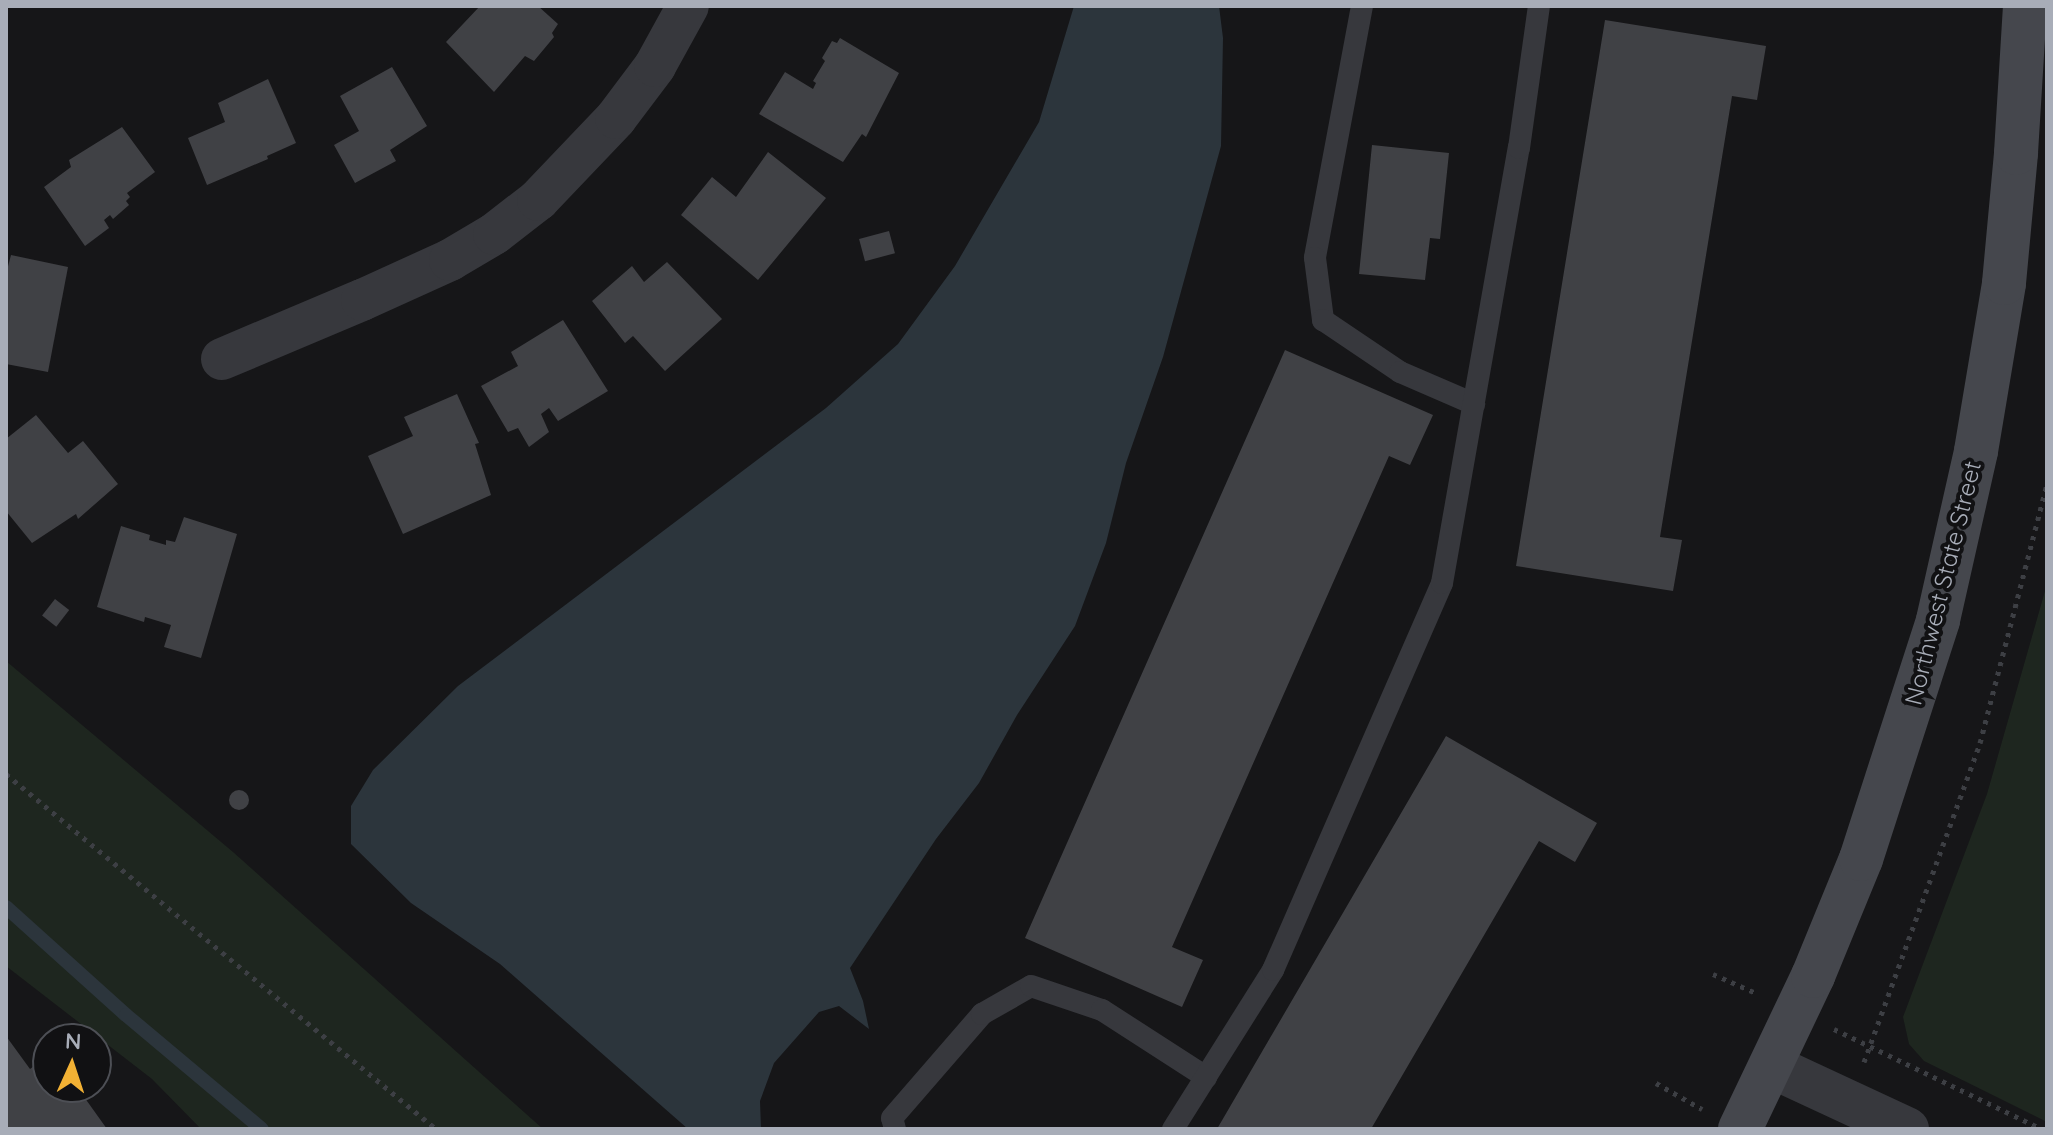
<!DOCTYPE html>
<html>
<head>
<meta charset="utf-8">
<style>
	body { margin:0 }
	#map { position:relative; width:2053px; height:1135px; overflow:hidden; background:#161618; font-family:Quicksand,sans-serif }
	div>[style] { position:absolute }
	.green>* { inset:0; background:#1e261f }
	.water>* { inset:0; background:#2c353c }
	.stream>* { height:14px; margin:-7px; padding:0 7px; transform-origin:7px; border-radius:7px; background:#2c353c }
	.building>* { inset:0; background:#404145; transform-origin:0 0 }
	.round { border-radius:50% }
	.path>* { height:5px; margin-top:-2.5px; transform-origin:0; background:repeating-linear-gradient(90deg,#3d3f44 0 4px,transparent 0 10px) }
	.service>* { height:22px; margin:-11px; padding:0 11px; transform-origin:11px; border-radius:11px; background:#37383d }
	.minor>* { height:42px; margin:-21px; padding:0 21px; transform-origin:21px; border-radius:21px; background:#37383d }
	.tertiary>* { height:44px; margin:-22px; padding:0 22px; transform-origin:22px; border-radius:22px; background:#37383d }
	.secondary>* { height:44px; margin:-22px; padding:0 22px; transform-origin:22px; border-radius:22px; background:#45474d }
	span { translate:-50% -50%; white-space:nowrap; text-align:center; line-height:1.15; -webkit-text-stroke:8px #111113; paint-order:stroke }
	.street-label { font-size:24px; color:#a8adb8 }
	.frame { position:absolute; inset:0; border:8px solid #a8adb8; pointer-events:none }
	.north { position:absolute; left:32px; top:1023px; width:80px; height:80px; box-sizing:border-box; background:#111113; border:2px solid #4d4f55; border-radius:50%; rotate:3deg; font-size:22px; font-weight:700; line-height:32px; text-align:center; color:#a8adb8 }
	.north::after { content:''; display:block; margin:auto; width:28px; height:36px; background:#f2b134; clip-path:polygon(50% 0,100% 100%,50% 72%,0 100%) }
</style>
</head>
<body>
<div id="map">
	<div class="green">
		<i style="clip-path:polygon(2047px 584px,2047px 1122px,1924px 1061px,1909px 1044px,1903px 1017px,1987px 794px)"></i>
		<i style="clip-path:polygon(6px 661px,233px 852px,543px 1129px,201px 1129px,152px 1079px,6px 966px)"></i>
	</div>
	<div class="water">
		<i style="clip-path:polygon(1074px 6px,1219px 6px,1223px 38px,1221px 146px,1163px 357px,1126px 463px,1106px 543px,1075px 626px,1017px 715px,979px 783px,936px 839px,850px 968px,863px 1001px,869px 1029px,839px 1006px,819px 1012px,774px 1063px,760px 1101px,761px 1129px,688px 1129px,500px 964px,411px 903px,351px 844px,351px 806px,373px 770px,458px 686px,826px 408px,898px 344px,955px 266px,1039px 122px)"></i>
	</div>
	<div class="stream">
		<i style="left:6px;top:907px;width:161px;rotate:42deg"></i>
		<i style="left:126px;top:1015px;width:177px;rotate:40deg"></i>
	</div>
	<div class="building">
		<i style="clip-path:polygon(480px 6px,538px 6px,558px 24px,552px 33px,554px 37px,534px 61px,525px 56px,494px 92px,446px 42px)"></i>
		<i style="clip-path:polygon(1605px 20px,1766px 46px,1757px 100px,1732px 96px,1660px 537px,1682px 540px,1673px 591px,1516px 566px)"></i>
		<i style="clip-path:polygon(840px 38px,899px 73px,866px 137px,862px 134px,843px 162px,759px 114px,785px 72px,813px 89px,816px 83px,813px 81px,825px 61px,822px 58px,832px 41px,837px 43px)"></i>
		<i style="clip-path:polygon(392px 67px,427px 126px,390px 150px,396px 161px,355px 183px,334px 145px,359px 131px,340px 96px)"></i>
		<i style="clip-path:polygon(268px 79px,296px 143px,267px 156px,268px 159px,207px 185px,188px 138px,225px 122px,218px 103px)"></i>
		<i style="clip-path:polygon(122px 127px,155px 172px,127px 193px,130px 197px,126px 201px,129px 205px,113px 219px,110px 215px,104px 220px,109px 228px,85px 246px,44px 187px,71px 167px,69px 160px)"></i>
		<i style="clip-path:polygon(1372px 145px,1449px 153px,1440px 239px,1430px 238px,1425px 280px,1359px 274px)"></i>
		<i style="clip-path:polygon(768px 152px,826px 198px,758px 280px,681px 215px,712px 177px,736px 197px)"></i>
		<i style="left:889px;top:231px;width:23px;height:31px;rotate:75deg"></i>
		<i style="clip-path:polygon(11px 255px,68px 267px,48px 372px,6px 364px,6px 274px)"></i>
		<i style="clip-path:polygon(667px 262px,722px 319px,665px 371px,633px 336px,625px 343px,592px 301px,632px 266px,644px 282px)"></i>
		<i style="clip-path:polygon(563px 320px,608px 391px,558px 421px,549px 408px,541px 414px,549px 432px,529px 447px,518px 428px,508px 432px,481px 386px,518px 366px,511px 352px)"></i>
		<i style="clip-path:polygon(1285px 350px,1433px 415px,1410px 465px,1389px 456px,1172px 947px,1203px 960px,1182px 1007px,1025px 938px)"></i>
		<i style="clip-path:polygon(457px 394px,479px 443px,475px 444px,491px 495px,403px 534px,368px 456px,413px 436px,404px 417px)"></i>
		<i style="clip-path:polygon(36px 415px,68px 453px,83px 441px,118px 484px,78px 519px,76px 514px,32px 543px,6px 511px,6px 439px)"></i>
		<i style="clip-path:polygon(184px 517px,237px 534px,201px 658px,164px 647px,171px 625px,145px 617px,144px 622px,97px 607px,121px 526px,150px 535px,149px 540px,166px 545px,166px 540px,175px 542px)"></i>
		<i style="left:55px;top:599px;width:18px;height:21px;rotate:38deg"></i>
		<i style="clip-path:polygon(1446px 736px,1597px 823px,1575px 862px,1539px 841px,1371px 1129px,1217px 1129px)"></i>
		<i class="round" style="left:229px;top:790px;width:20px;height:20px"></i>
		<i style="clip-path:polygon(6px 1036px,30px 1069px,48px 1056px,48px 1087px,77px 1087px,107px 1129px,6px 1129px)"></i>
	</div>
	<div class="path">
		<i style="left:6px;top:774px;width:558px;rotate:39.54deg"></i>
		<i style="left:1713px;top:974px;width:47px;rotate:23.8deg"></i>
		<i style="left:1834px;top:1029px;width:231px;rotate:25.7deg"></i>
		<i style="left:1864px;top:1062px;width:339px;rotate:-70deg"></i>
		<i style="left:1980px;top:743px;width:268px;rotate:-75.5deg"></i>
		<i style="left:1656px;top:1083px;width:53px;rotate:29.5deg"></i>
	</div>
	<div class="service">
		<i style="left:1362px;top:6px;width:256px;rotate:100.6deg"></i>
		<i style="left:1315px;top:258px;width:63px;rotate:82.6deg"></i>
		<i style="left:1323px;top:320px;width:93px;rotate:34deg"></i>
		<i style="left:1400px;top:372px;width:81px;rotate:23.4deg"></i>
		<i style="left:895px;top:1129px;width:11px;rotate:-105deg"></i>
		<i style="left:892px;top:1118px;width:138px;rotate:-49.1deg"></i>
		<i style="left:982px;top:1014px;width:56px;rotate:-29.7deg"></i>
		<i style="left:1031px;top:986px;width:75px;rotate:18.7deg"></i>
		<i style="left:1102px;top:1010px;width:124px;rotate:32.8deg"></i>
		<i style="left:1173px;top:1129px;width:188px;rotate:-57.8deg"></i>
		<i style="left:1273px;top:970px;width:422px;rotate:-66.4deg"></i>
		<i style="left:1442px;top:583px;width:442px;rotate:-80deg"></i>
		<i style="left:1519px;top:148px;width:143px;rotate:-82deg"></i>
	</div>
	<div class="minor">
		<i style="left:222px;top:359px;width:152px;rotate:-22.9deg"></i>
		<i style="left:362px;top:300px;width:97px;rotate:-24.4deg"></i>
		<i style="left:450px;top:260px;width:51px;rotate:-30.6deg"></i>
		<i style="left:494px;top:234px;width:56px;rotate:-37.7deg"></i>
		<i style="left:538px;top:200px;width:113px;rotate:-46.4deg"></i>
		<i style="left:616px;top:118px;width:65px;rotate:-53.1deg"></i>
		<i style="left:655px;top:66px;width:68px;rotate:-61.2deg"></i>
	</div>
	<div class="tertiary">
		<i style="left:1771px;top:1066px;width:150px;rotate:24.9deg"></i>
	</div>
	<div class="secondary">
		<i style="left:1740px;top:1129px;width:170px;rotate:-64.5deg"></i>
		<i style="left:1813px;top:976px;width:126px;rotate:-67.7deg"></i>
		<i style="left:1861px;top:859px;width:251px;rotate:-72.1deg"></i>
		<i style="left:1938px;top:620px;width:173px;rotate:-77.3deg"></i>
		<i style="left:1976px;top:451px;width:170px;rotate:-80.5deg"></i>
		<i style="left:2004px;top:283px;width:131px;rotate:-84.7deg"></i>
		<i style="left:2016px;top:153px;width:147px;rotate:-86.5deg"></i>
	</div>
	<div class="street-label">
		<span style="left:1943px;top:583px;rotate:-76deg">Northwest State Street</span>
	</div>
	<div class="frame"></div>
	<div class="north">N</div>
</div>
</body>
</html>
